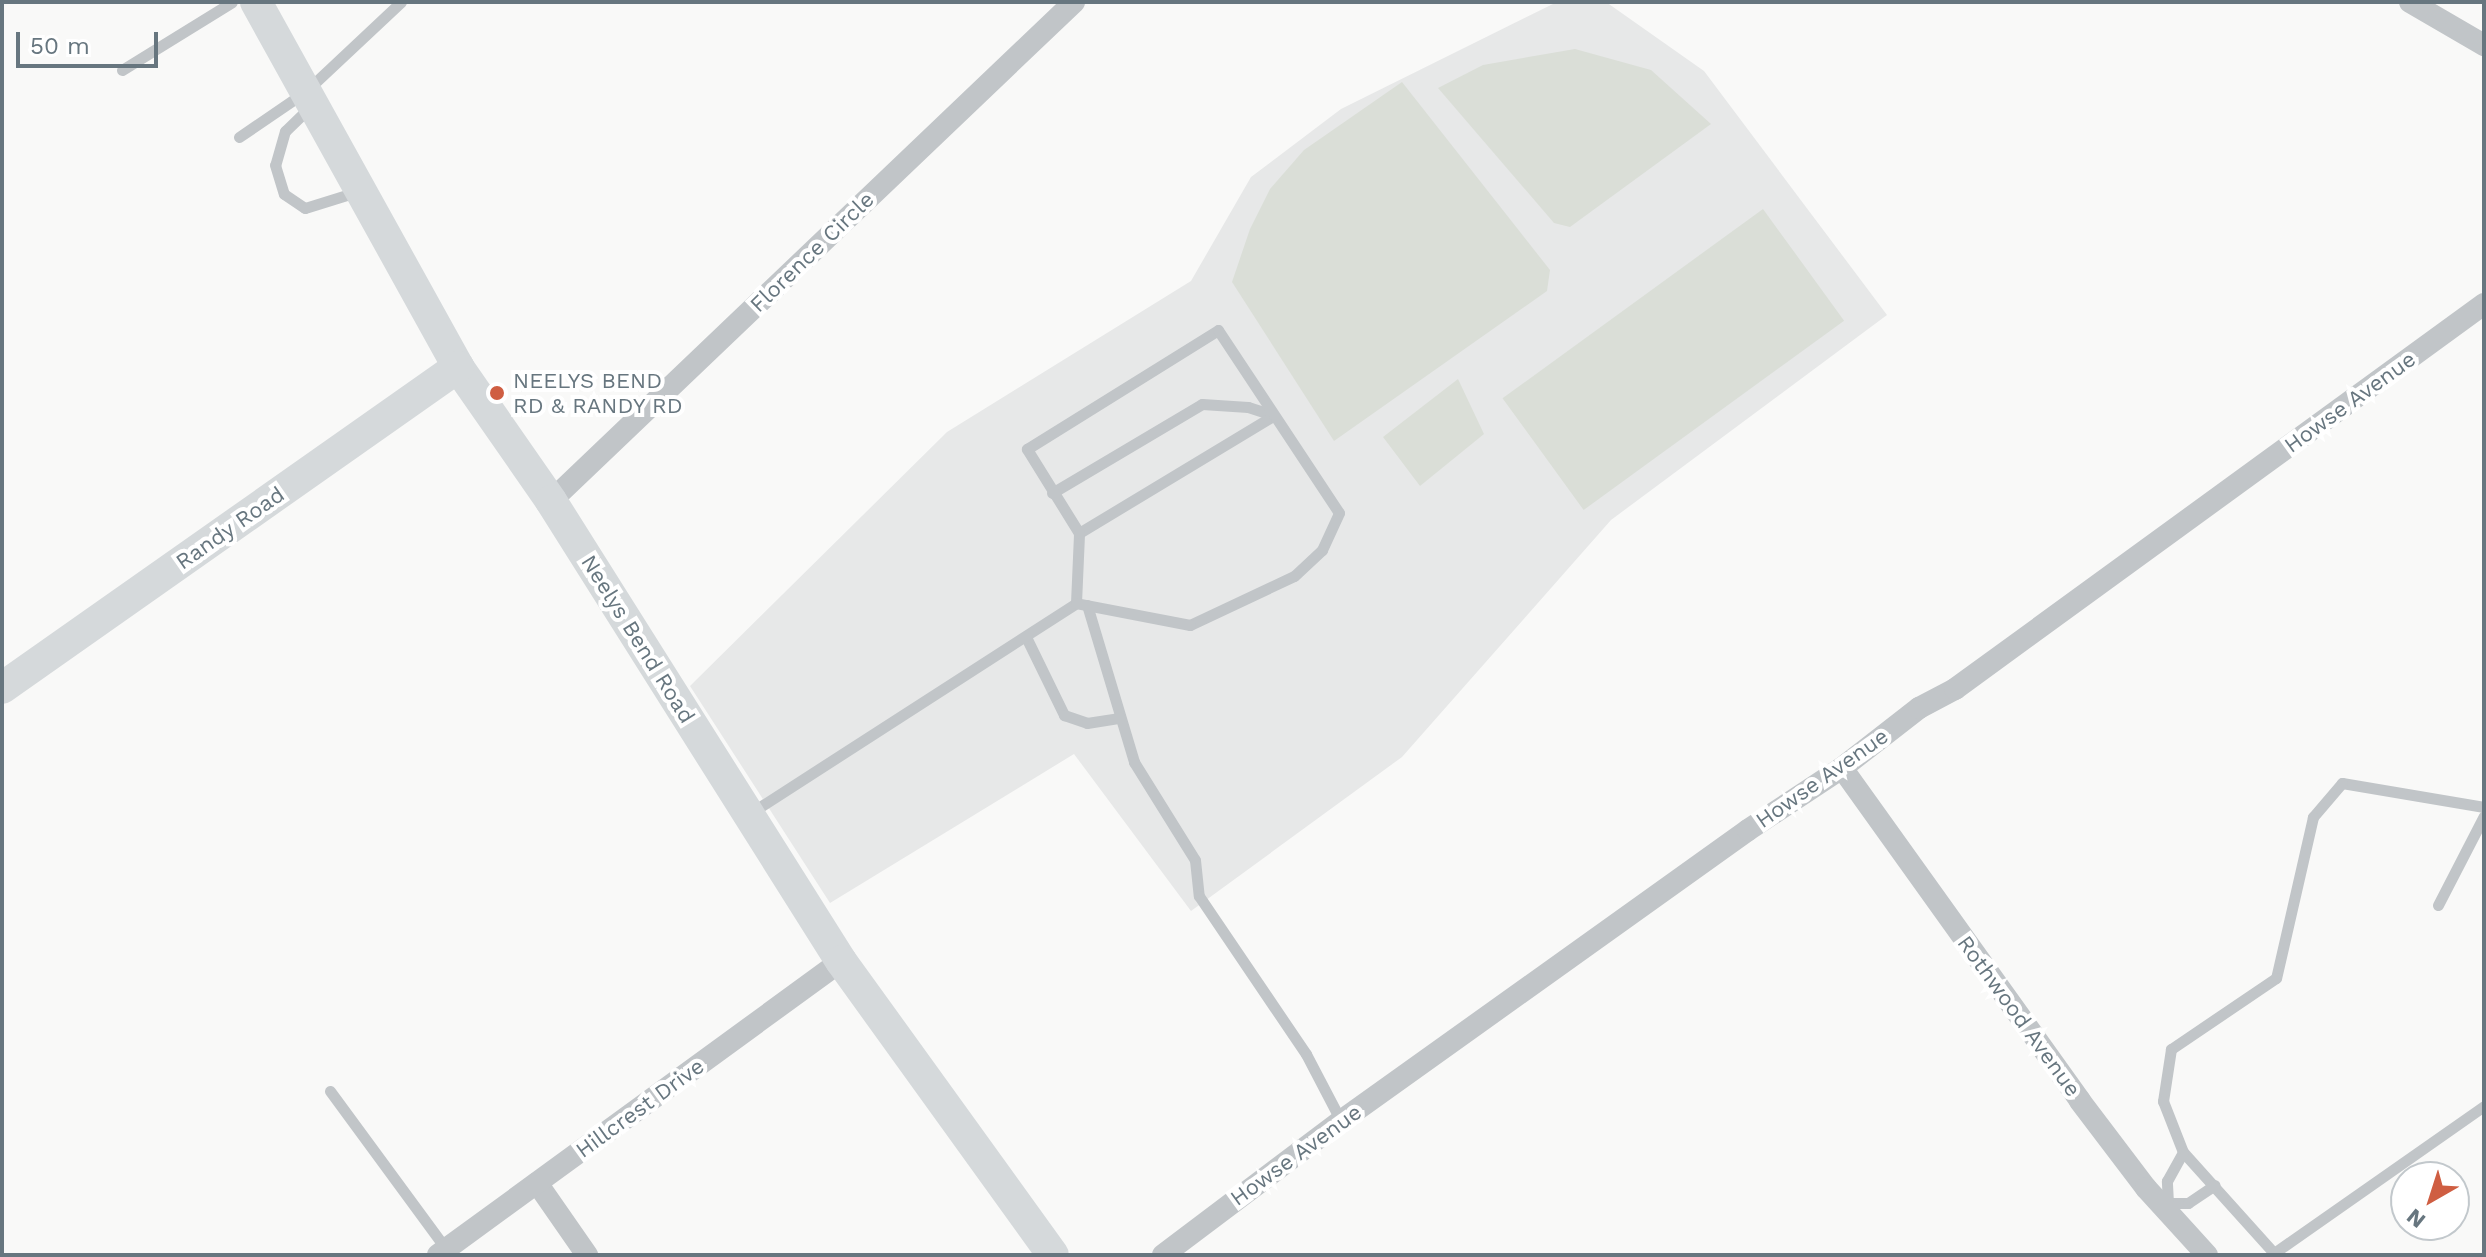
<!DOCTYPE html>
<html>
<head>
<meta charset="utf-8">
<style>
	body { margin:0 }
	#map { position:relative; width:2486px; height:1257px; overflow:hidden; background:#f9f9f8; font-family:"Work Sans",sans-serif }
	div>[style] { position:absolute }
	.built>* { inset:0; background:#e7e8e8 }
	.green>* { inset:0; background:#daded7; transform-origin:0 0 }
	.lane>* { height:11px; margin:-5.5px; padding:0 5.5px; transform-origin:5.5px; border-radius:5.5px; background:#c1c5c8 }
	.street>* { height:22px; margin:-11px; padding:0 11px; transform-origin:11px; border-radius:11px; background:#c1c5c8 }
	.secondary>* { height:32px; margin:-16px; padding:0 16px; transform-origin:16px; border-radius:16px; background:#d5d9db }
	.dots>* { width:22px; height:22px; translate:-50% -50%; box-sizing:border-box; border:4px solid #fff; border-radius:50% }
	span { translate:-50% -50%; white-space:nowrap; text-align:center; line-height:1.15; -webkit-text-stroke:8px #fff; paint-order:stroke }
	.street-label { font-size:22px; color:#67767f }
	.poi-label { font-size:22px; color:#67767f }
	.left { translate:0 -50%; text-align:left }
	.frame { position:absolute; inset:0; border:4px solid #67767f; pointer-events:none }
	.north { position:absolute; left:2390px; top:1161px; width:80px; height:80px; box-sizing:border-box; background:#fff; border:2px solid #c2c8cc; border-radius:50%; rotate:219deg; font-size:22px; font-weight:700; line-height:32px; text-align:center; color:#67767f }
	.north::after { content:''; display:block; margin:auto; width:28px; height:36px; background:#cf5e42; clip-path:polygon(50% 0,100% 100%,50% 72%,0 100%) }
	.scale { position:absolute; left:16px; top:32px; width:142px; height:36px; box-sizing:border-box; border:4px solid #67767f; border-top:0; padding-left:10px; font-size:24px; line-height:28px; white-space:nowrap; color:#67767f; -webkit-text-stroke:6px #fff; paint-order:stroke }
</style>
</head>
<body>
<div id="map">
	<div class="built">
		<i style="clip-path:polygon(1557px 2px,1606px 2px,1704px 71px,1887px 315px,1611px 520px,1402px 757px,1191px 911px,1074px 754px,830px 903px,690px 686px,947px 432px,1191px 281px,1251px 177px,1341px 109px)"></i>
	</div>
	<div class="green">
		<i style="clip-path:polygon(1575px 49px,1651px 70px,1711px 124px,1570px 227px,1554px 223px,1438px 88px,1483px 65px)"></i>
		<i style="clip-path:polygon(1402px 82px,1550px 270px,1547px 291px,1334px 441px,1232px 282px,1250px 229px,1270px 189px,1304px 150px)"></i>
		<i style="left:1763px;top:209px;width:138px;height:322px;rotate:54deg"></i>
		<i style="clip-path:polygon(1458px 379px,1484px 434px,1420px 486px,1383px 437px)"></i>
	</div>
	<div class="lane">
		<i style="left:122px;top:70px;width:129px;rotate:-31.7deg"></i>
		<i style="left:309px;top:108px;width:33px;rotate:136deg"></i>
		<i style="left:285px;top:131px;width:35px;rotate:106deg"></i>
		<i style="left:275px;top:165px;width:30px;rotate:73deg"></i>
		<i style="left:284px;top:194px;width:25px;rotate:34deg"></i>
		<i style="left:305px;top:208px;width:53px;rotate:-17.4deg"></i>
		<i style="left:239px;top:137px;width:80px;rotate:-34.3deg"></i>
		<i style="left:305px;top:92px;width:132px;rotate:-43.2deg"></i>
		<i style="left:1052px;top:493px;width:174px;rotate:-30.7deg"></i>
		<i style="left:1202px;top:404px;width:46px;rotate:3.7deg"></i>
		<i style="left:1248px;top:407px;width:25px;rotate:18deg"></i>
		<i style="left:1079px;top:533px;width:227px;rotate:-31.1deg"></i>
		<i style="left:1087px;top:605px;width:164px;rotate:73.3deg"></i>
		<i style="left:1134px;top:762px;width:115px;rotate:58.1deg"></i>
		<i style="left:1195px;top:860px;width:36px;rotate:84deg"></i>
		<i style="left:1199px;top:896px;width:191px;rotate:55.9deg"></i>
		<i style="left:1306px;top:1054px;width:76px;rotate:62.4deg"></i>
		<i style="left:1026px;top:637px;width:87px;rotate:64deg"></i>
		<i style="left:1064px;top:715px;width:24px;rotate:19deg"></i>
		<i style="left:1087px;top:723px;width:33px;rotate:-9deg"></i>
		<i style="left:2484px;top:807px;width:144px;rotate:-170.4deg"></i>
		<i style="left:2342px;top:783px;width:45px;rotate:130.5deg"></i>
		<i style="left:2313px;top:817px;width:165px;rotate:102.9deg"></i>
		<i style="left:2276px;top:978px;width:127px;rotate:145.9deg"></i>
		<i style="left:2171px;top:1049px;width:53px;rotate:98.7deg"></i>
		<i style="left:2163px;top:1101px;width:55px;rotate:68.6deg"></i>
		<i style="left:2183px;top:1152px;width:136px;rotate:48deg"></i>
		<i style="left:2274px;top:1253px;width:256px;rotate:-35deg"></i>
		<i style="left:749px;top:814px;width:389px;rotate:-32.8deg"></i>
		<i style="left:1076px;top:603px;width:70px;rotate:-87.5deg"></i>
		<i style="left:1079px;top:533px;width:99px;rotate:-121.8deg"></i>
		<i style="left:1027px;top:449px;width:225px;rotate:-31.9deg"></i>
		<i style="left:1218px;top:330px;width:219px;rotate:56.5deg"></i>
		<i style="left:1339px;top:513px;width:41px;rotate:114.7deg"></i>
		<i style="left:1322px;top:550px;width:38px;rotate:137deg"></i>
		<i style="left:1294px;top:576px;width:115px;rotate:154.8deg"></i>
		<i style="left:1190px;top:625px;width:116px;rotate:-169.1deg"></i>
		<i style="left:2438px;top:905px;width:100px;rotate:-62.7deg"></i>
		<i style="left:330px;top:1091px;width:196px;rotate:53.7deg"></i>
		<i style="left:2168px;top:1203px;width:20px"></i>
		<i style="left:2188px;top:1203px;width:32px;rotate:-34deg"></i>
		<i style="left:2164px;top:1209px;width:7px;rotate:-56deg"></i>
		<i style="left:2168px;top:1203px;width:22px;rotate:-93deg"></i>
		<i style="left:2167px;top:1181px;width:33px;rotate:-61deg"></i>
	</div>
	<div class="street">
		<i style="left:2410px;top:2px;width:86px;rotate:30.2deg"></i>
		<i style="left:551px;top:501px;width:723px;rotate:-43.65deg"></i>
		<i style="left:1842px;top:768px;width:409px;rotate:54.4deg"></i>
		<i style="left:2080px;top:1101px;width:109px;rotate:52.8deg"></i>
		<i style="left:2146px;top:1188px;width:91px;rotate:47.7deg"></i>
		<i style="left:537px;top:1183px;width:88px;rotate:55.2deg"></i>
		<i style="left:438px;top:1255px;width:499px;rotate:-36.1deg"></i>
		<i style="left:1163px;top:1255px;width:223px;rotate:-37deg"></i>
		<i style="left:1341px;top:1121px;width:500px;rotate:-35.56deg"></i>
		<i style="left:1748px;top:830px;width:113px;rotate:-33.4deg"></i>
		<i style="left:1842px;top:768px;width:98px;rotate:-37.9deg"></i>
		<i style="left:1919px;top:708px;width:41px;rotate:-27.8deg"></i>
		<i style="left:1955px;top:689px;width:654px;rotate:-36.05deg"></i>
	</div>
	<div class="secondary">
		<i style="left:256px;top:2px;width:417px;rotate:61deg"></i>
		<i style="left:458px;top:367px;width:163px;rotate:55.2deg"></i>
		<i style="left:551px;top:501px;width:544px;rotate:57.77deg"></i>
		<i style="left:841px;top:961px;width:362px;rotate:54.2deg"></i>
		<i style="left:2px;top:688px;width:558px;rotate:-35.14deg"></i>
	</div>
	<div class="dots">
		<i style="left:497px;top:393px;background:#cf5e42"></i>
	</div>
	<div class="street-label">
		<span style="left:812px;top:252px;rotate:-44deg">Florence Circle</span>
		<span style="left:2350px;top:402px;rotate:-36deg">Howse Avenue</span>
		<span style="left:230px;top:528px;rotate:-35deg">Randy Road</span>
		<span style="left:638px;top:639px;rotate:58deg">Neelys Bend Road</span>
		<span style="left:1822px;top:778px;rotate:-35deg">Howse Avenue</span>
		<span style="left:2019px;top:1016px;rotate:54deg">Rothwood Avenue</span>
		<span style="left:640px;top:1108px;rotate:-36deg">Hillcrest Drive</span>
		<span style="left:1296px;top:1155px;rotate:-36deg">Howse Avenue</span>
	</div>
	<div class="poi-label">
		<span class="left" style="left:513px;top:393px">NEELYS BEND<br>RD &amp; RANDY RD</span>
	</div>
	<div class="frame"></div>
	<div class="north">N</div>
	<div class="scale">50 m</div>
</div>
</body>
</html>
